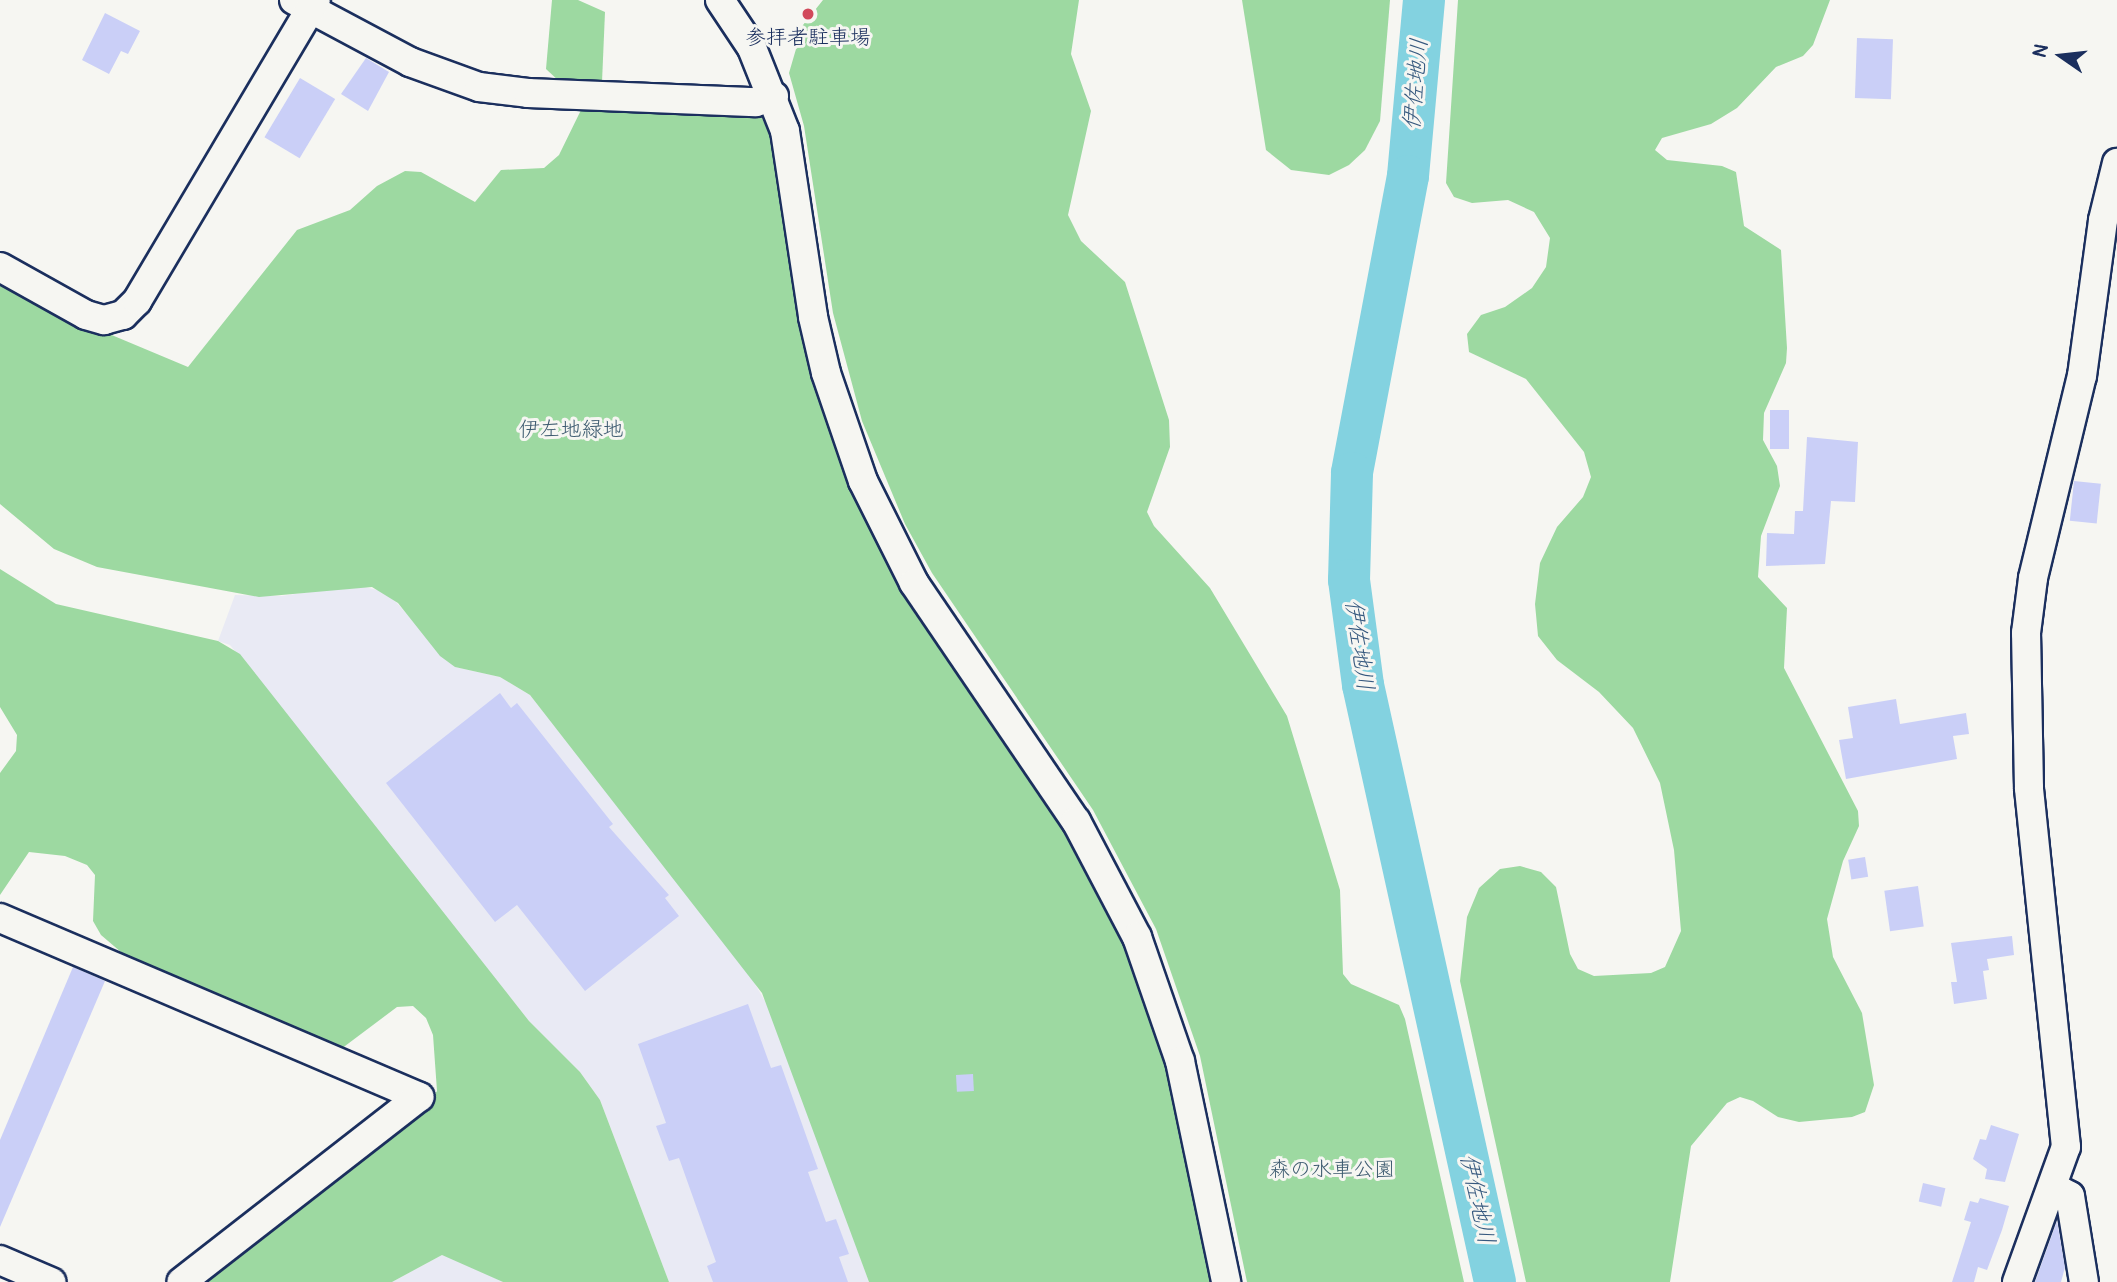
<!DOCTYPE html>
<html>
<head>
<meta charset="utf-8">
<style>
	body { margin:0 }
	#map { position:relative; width:2117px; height:1282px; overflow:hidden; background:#f6f6f2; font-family:Pangolin,"Klee One",sans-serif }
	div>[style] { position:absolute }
	.built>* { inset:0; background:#e9eaf4 }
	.green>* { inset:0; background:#9dd9a1 }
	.river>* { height:42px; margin:-21px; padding:0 21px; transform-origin:21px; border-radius:21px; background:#83d2e0 }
	.building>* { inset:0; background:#cacff7; transform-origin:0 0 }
	.roads { filter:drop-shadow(2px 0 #1b2f5e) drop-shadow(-2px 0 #1b2f5e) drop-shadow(0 2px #1b2f5e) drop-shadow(0 -2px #1b2f5e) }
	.minor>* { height:28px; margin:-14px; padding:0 14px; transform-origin:14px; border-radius:14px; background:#f6f6f2 }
	.dots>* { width:19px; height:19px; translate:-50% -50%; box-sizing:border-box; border:4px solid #f6f6f2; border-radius:50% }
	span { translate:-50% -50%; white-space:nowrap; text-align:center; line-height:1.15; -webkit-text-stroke:6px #f6f6f2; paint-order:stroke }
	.poi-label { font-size:21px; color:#1b2f5e }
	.park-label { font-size:21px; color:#3c5a6f }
	.water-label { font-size:23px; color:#35587e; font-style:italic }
	.north { position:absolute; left:2026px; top:21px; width:70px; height:70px; -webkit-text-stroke:5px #f6f6f2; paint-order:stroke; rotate:284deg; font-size:19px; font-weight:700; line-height:28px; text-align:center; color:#1b2f5e }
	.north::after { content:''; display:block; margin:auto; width:24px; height:32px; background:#1b2f5e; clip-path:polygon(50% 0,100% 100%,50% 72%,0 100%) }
</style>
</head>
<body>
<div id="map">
	<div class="built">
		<i style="clip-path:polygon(355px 585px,387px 592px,455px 667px,500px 677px,530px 695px,747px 970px,774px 1017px,869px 1282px,669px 1282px,600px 1100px,580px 1072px,529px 1021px,230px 645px,218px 641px,235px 595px,282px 596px)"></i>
		<i style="clip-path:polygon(442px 1255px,459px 1260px,503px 1282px,392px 1282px)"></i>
	</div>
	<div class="green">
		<i style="clip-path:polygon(552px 0,578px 0,605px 12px,602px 82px,561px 83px,546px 69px)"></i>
		<i style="clip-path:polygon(823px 0,1079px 0,1071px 54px,1091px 111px,1068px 215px,1081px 241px,1125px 282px,1169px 420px,1170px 447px,1147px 512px,1154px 526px,1210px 588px,1287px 716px,1340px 890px,1343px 974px,1351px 984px,1399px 1005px,1405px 1019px,1464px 1282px,1247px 1282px,1200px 1056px,1156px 929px,1093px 810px,932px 573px,905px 524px,862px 421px,833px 313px,804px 126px,789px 73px,803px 25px)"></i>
		<i style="clip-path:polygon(1242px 0,1390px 0,1380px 121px,1365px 150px,1349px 165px,1329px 175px,1291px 170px,1266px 150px)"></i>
		<i style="clip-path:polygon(1458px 0,1830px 0,1813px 45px,1803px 56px,1776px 67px,1737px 108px,1711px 124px,1662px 138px,1655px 150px,1667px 160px,1722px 166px,1736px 172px,1744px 226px,1781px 250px,1787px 348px,1786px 363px,1764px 413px,1763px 440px,1777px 466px,1780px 486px,1761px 536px,1758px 577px,1787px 608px,1784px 668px,1858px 811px,1859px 826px,1843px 861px,1827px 919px,1833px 957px,1862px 1013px,1874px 1085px,1865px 1112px,1852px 1117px,1799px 1122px,1778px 1117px,1753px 1101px,1740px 1097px,1727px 1103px,1691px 1146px,1670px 1282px,1526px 1282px,1460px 981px,1467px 917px,1479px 888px,1500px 869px,1520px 866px,1541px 872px,1556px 887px,1570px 954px,1578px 969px,1594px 976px,1651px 973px,1665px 967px,1681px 931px,1674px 850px,1660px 783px,1633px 728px,1599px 692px,1557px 660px,1538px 636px,1535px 604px,1540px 563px,1557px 527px,1583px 497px,1591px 477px,1584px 452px,1526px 379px,1469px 352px,1467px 334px,1481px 315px,1505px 307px,1532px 288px,1546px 267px,1550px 238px,1534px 212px,1508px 200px,1472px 203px,1454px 197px,1446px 183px)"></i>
		<i style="clip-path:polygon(592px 104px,744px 110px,761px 116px,770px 135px,798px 320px,811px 377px,849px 487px,901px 591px,1063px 830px,1123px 944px,1166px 1066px,1210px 1282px,869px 1282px,762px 993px,530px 695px,500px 677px,455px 667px,440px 656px,398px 603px,372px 587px,259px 597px,97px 567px,54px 549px,0 504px,0 276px,83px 323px,188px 367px,297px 230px,350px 210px,377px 186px,405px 171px,421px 172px,475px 202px,501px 170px,544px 168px,559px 155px,581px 110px)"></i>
		<i style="clip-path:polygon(0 569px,56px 604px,218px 641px,240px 654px,529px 1021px,580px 1072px,600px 1100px,669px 1282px,503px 1282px,442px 1255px,392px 1282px,201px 1282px,427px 1106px,437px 1091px,433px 1035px,426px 1018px,413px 1006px,397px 1007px,341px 1049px,135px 964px,101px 935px,93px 921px,95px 875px,87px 865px,65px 856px,29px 852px,0 895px,0 773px,16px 751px,17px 735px,0 707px)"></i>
	</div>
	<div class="river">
		<i style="left:1424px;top:0;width:177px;rotate:95.2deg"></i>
		<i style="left:1408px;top:176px;width:302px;rotate:100.7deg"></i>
		<i style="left:1352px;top:473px;width:107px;rotate:91.6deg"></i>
		<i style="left:1349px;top:580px;width:106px;rotate:82.4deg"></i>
		<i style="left:1363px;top:685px;width:611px;rotate:77.53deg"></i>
	</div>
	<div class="building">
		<i style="clip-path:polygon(105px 13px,140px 31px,128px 54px,121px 51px,109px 74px,82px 60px)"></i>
		<i style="left:1857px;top:38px;width:36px;height:60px;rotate:2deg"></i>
		<i style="clip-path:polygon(366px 58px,389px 72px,368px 111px,341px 94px)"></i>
		<i style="left:300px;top:78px;width:41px;height:69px;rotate:31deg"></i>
		<i style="left:1770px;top:410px;width:19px;height:39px"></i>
		<i style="clip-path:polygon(1807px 437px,1858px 442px,1855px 502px,1831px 501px,1825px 564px,1766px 566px,1767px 533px,1794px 534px,1795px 511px,1803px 511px)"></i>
		<i style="left:2074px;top:481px;width:27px;height:40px;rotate:6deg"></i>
		<i style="clip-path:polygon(500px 693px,511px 708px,517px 703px,613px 824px,609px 827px,669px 895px,665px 898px,679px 916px,585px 991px,517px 905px,495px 922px,386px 783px)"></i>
		<i style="clip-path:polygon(1896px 699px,1900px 724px,1966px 713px,1969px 734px,1953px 736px,1957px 759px,1846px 779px,1839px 740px,1853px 738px,1848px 707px)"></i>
		<i style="left:1865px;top:857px;width:20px;height:17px;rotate:81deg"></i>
		<i style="left:1918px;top:886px;width:41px;height:34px;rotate:82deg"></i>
		<i style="clip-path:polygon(2012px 936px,2014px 955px,1987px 959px,1989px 970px,1983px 971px,1987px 999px,1954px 1004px,1951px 982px,1957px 982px,1951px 943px)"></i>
		<i style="clip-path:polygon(73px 967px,105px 981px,0 1227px,0 1140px)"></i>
		<i style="clip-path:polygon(748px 1004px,771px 1068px,781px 1065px,818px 1169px,808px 1172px,826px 1222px,836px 1219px,849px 1254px,839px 1257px,848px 1282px,713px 1282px,707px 1266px,716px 1262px,679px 1158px,669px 1161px,656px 1126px,666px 1123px,638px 1044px)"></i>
		<i style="left:973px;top:1074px;width:17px;height:17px;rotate:87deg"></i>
		<i style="clip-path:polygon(1991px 1125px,2019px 1134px,2005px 1182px,1985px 1179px,1987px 1169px,1973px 1159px,1980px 1139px,1986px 1140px)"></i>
		<i style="left:1923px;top:1183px;width:23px;height:19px;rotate:13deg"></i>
		<i style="clip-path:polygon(1980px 1198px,2009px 1206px,2002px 1230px,1987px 1270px,1978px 1267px,1974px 1282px,1952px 1282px,1971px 1222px,1964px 1220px,1970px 1201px,1978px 1203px)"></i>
		<i style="clip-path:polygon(2057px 1221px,2065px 1267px,2061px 1282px,2035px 1282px)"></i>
	</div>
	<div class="roads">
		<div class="minor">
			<i style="left:294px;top:0;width:132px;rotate:28.1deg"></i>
			<i style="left:410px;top:62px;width:73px;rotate:19.9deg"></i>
			<i style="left:479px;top:87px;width:49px;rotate:7deg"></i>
			<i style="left:528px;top:93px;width:228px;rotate:2.3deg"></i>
			<i style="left:756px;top:102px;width:19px;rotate:-18deg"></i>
			<i style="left:720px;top:0;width:58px;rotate:56.3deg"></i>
			<i style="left:752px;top:48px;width:89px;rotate:68.3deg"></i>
			<i style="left:785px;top:131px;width:188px;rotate:81.4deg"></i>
			<i style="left:813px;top:317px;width:57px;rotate:76.9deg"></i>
			<i style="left:826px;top:373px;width:114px;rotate:71.1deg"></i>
			<i style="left:863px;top:481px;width:114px;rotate:63.4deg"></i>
			<i style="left:914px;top:583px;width:288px;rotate:55.8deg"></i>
			<i style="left:1076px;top:821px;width:131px;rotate:62.3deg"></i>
			<i style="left:1137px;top:937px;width:131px;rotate:70.9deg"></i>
			<i style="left:1180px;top:1061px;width:226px;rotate:78.2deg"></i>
			<i style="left:0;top:267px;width:98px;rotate:29.2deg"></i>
			<i style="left:86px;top:315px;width:19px;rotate:16deg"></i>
			<i style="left:104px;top:320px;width:20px;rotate:-15deg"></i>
			<i style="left:123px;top:315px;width:20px;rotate:-45deg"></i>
			<i style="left:137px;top:301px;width:350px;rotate:-59.3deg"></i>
			<i style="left:0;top:918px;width:456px;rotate:23.1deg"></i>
			<i style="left:419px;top:1097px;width:301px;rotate:142.1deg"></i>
			<i style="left:2053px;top:1187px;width:19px;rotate:28deg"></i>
			<i style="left:2070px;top:1196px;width:87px;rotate:80.8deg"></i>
			<i style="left:0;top:1260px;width:56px;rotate:23.3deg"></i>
			<i style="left:2017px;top:1282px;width:144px;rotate:-70.1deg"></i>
			<i style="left:2066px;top:1147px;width:361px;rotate:-95.9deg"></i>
			<i style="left:2029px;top:788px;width:155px;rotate:-91.1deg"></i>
			<i style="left:2026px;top:633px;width:55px;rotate:-82.7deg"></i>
			<i style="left:2033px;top:578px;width:208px;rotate:-76.4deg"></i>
			<i style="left:2082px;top:376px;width:157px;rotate:-82.3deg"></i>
			<i style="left:2103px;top:220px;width:59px;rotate:-76.2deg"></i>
		</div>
	</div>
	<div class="dots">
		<i style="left:808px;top:14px;background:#d1495b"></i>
	</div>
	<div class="poi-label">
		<span style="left:808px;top:38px">参拝者駐車場</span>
	</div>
	<div class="park-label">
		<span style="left:571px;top:430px">伊左地緑地</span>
		<span style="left:1332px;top:1170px">森の水車公園</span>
	</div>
	<div class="water-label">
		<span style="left:1416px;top:84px;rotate:-85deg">伊佐地川</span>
		<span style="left:1359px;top:645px;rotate:82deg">伊佐地川</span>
		<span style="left:1477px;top:1199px;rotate:78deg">伊佐地川</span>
	</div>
	<div class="north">N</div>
</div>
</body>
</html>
